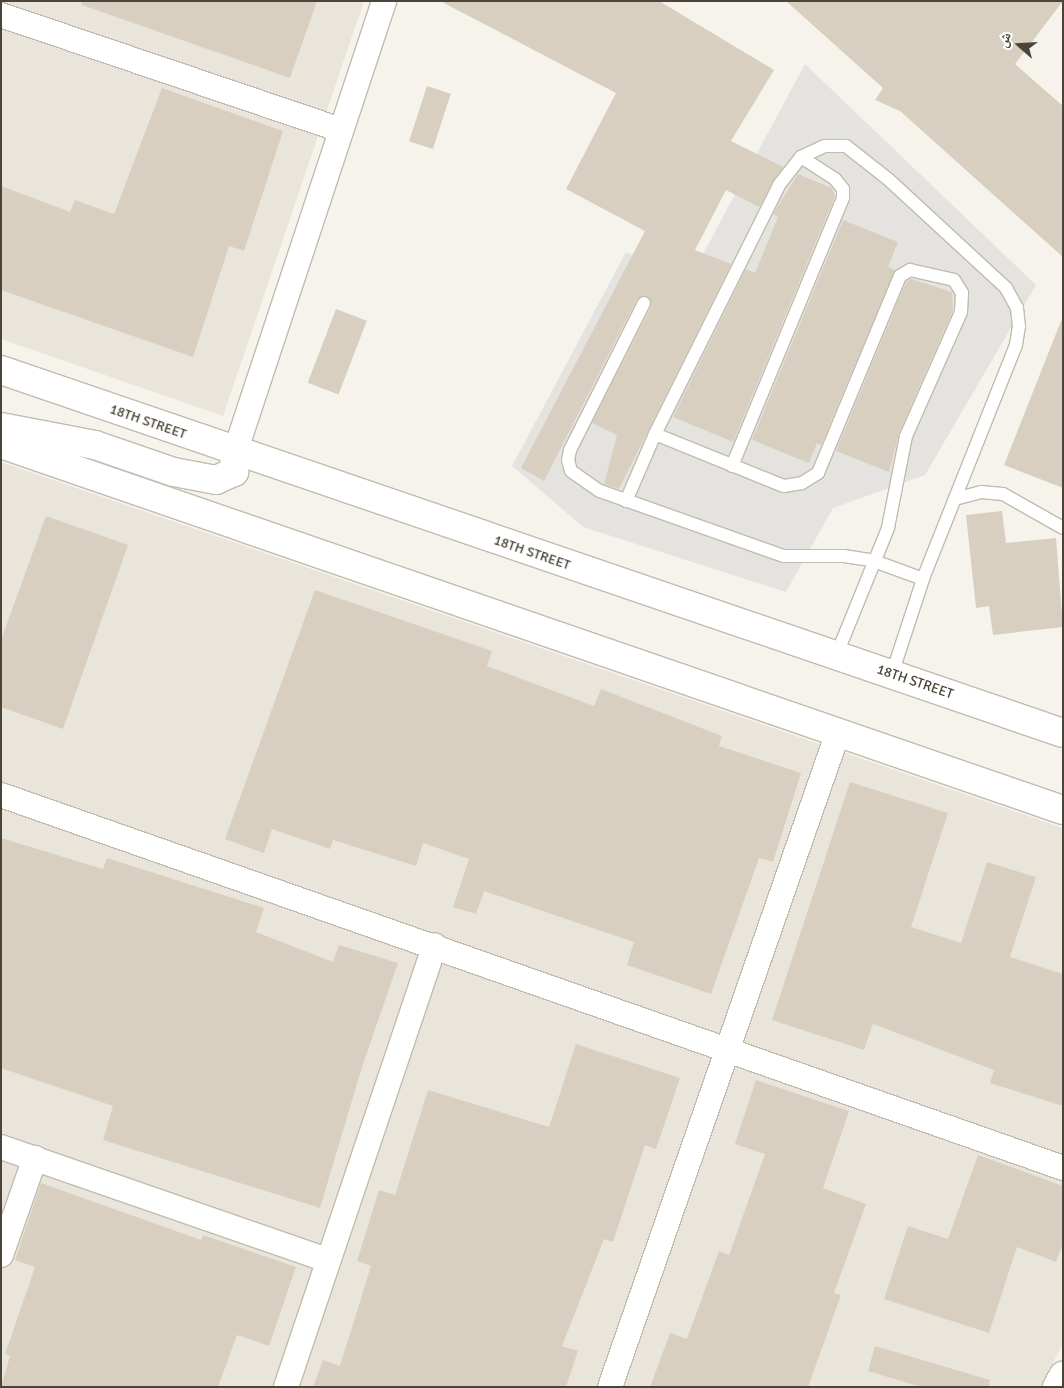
<!DOCTYPE html>
<html>
<head>
<meta charset="utf-8">
<style>
	body { margin:0 }
	#map { position:relative; width:1064px; height:1388px; overflow:hidden; background:#f6f3ec; font-family:Signika,"Noto Naskh Arabic",sans-serif }
	div>[style] { position:absolute }
	.residential>* { inset:0; background:#eae5da }
	.parking>* { inset:0; background:#e5e3e0 }
	.building>* { inset:0; background:#d8cfc1; transform-origin:0 0 }
	.roads { filter:drop-shadow(1px 0 #c2bbae) drop-shadow(-1px 0 #c2bbae) drop-shadow(0 1px #c2bbae) drop-shadow(0 -1px #c2bbae) }
	.service>* { height:12px; margin:-6px; padding:0 6px; transform-origin:6px; border-radius:6px; background:#fff }
	.minor>* { height:24px; margin:-12px; padding:0 12px; transform-origin:12px; border-radius:12px; background:#fff }
	.tertiary>* { height:28px; margin:-14px; padding:0 14px; transform-origin:14px; border-radius:14px; background:#fff }
	span { translate:-50% -50%; white-space:nowrap; text-align:center; line-height:1.15; -webkit-text-stroke:4px #fff; paint-order:stroke }
	.street-label { font-size:14px; color:#4b4439 }
	.frame { position:absolute; inset:0; border:2px solid #4b4439; pointer-events:none }
	.north { position:absolute; left:994px; top:20px; width:50px; height:50px; -webkit-text-stroke:4px #fff; paint-order:stroke; rotate:289deg; font-size:14px; font-weight:700; line-height:20px; text-align:center; color:#4b4439 }
	.north::after { content:''; display:block; margin:auto; width:18px; height:22px; background:#4b4439; clip-path:polygon(50% 0,100% 100%,50% 72%,0 100%) }
</style>
</head>
<body>
<div id="map">
	<div class="residential">
		<i style="clip-path:polygon(1px 1px,364px 1px,223px 416px,1px 339px)"></i>
		<i style="clip-path:polygon(1px 462px,1063px 828px,1063px 1344px,1040px 1387px,1px 1387px)"></i>
	</div>
	<div class="parking">
		<i style="clip-path:polygon(805px 64px,1036px 285px,925px 475px,833px 508px,786px 592px,583px 527px,512px 466px,626px 252px,688px 282px)"></i>
	</div>
	<div class="building">
		<i style="clip-path:polygon(82px 1px,317px 1px,290px 78px,82px 5px)"></i>
		<i style="clip-path:polygon(440px 1px,659px 1px,774px 70px,731px 141px,783px 167px,759px 207px,726px 190px,695px 250px,731px 264px,619px 489px,604px 484px,617px 435px,592px 423px,651px 307px,647px 296px,637px 299px,544px 481px,521px 468px,645px 231px,566px 189px,616px 93px)"></i>
		<i style="clip-path:polygon(786px 1px,1063px 1px,1015px 64px,1063px 106px,1063px 257px,900px 111px,875px 100px,883px 88px)"></i>
		<i style="left:427px;top:86px;width:25px;height:58px;rotate:18deg"></i>
		<i style="clip-path:polygon(162px 88px,283px 131px,244px 251px,229px 246px,193px 357px,1px 290px,1px 186px,70px 212px,75px 200px,114px 214px)"></i>
		<i style="clip-path:polygon(798px 174px,832px 188px,835px 196px,733px 442px,673px 417px,746px 269px,755px 273px,778px 217px,773px 214px)"></i>
		<i style="clip-path:polygon(843px 220px,898px 242px,888px 267px,895px 270px,821px 445px,817px 443px,809px 463px,752px 440px)"></i>
		<i style="clip-path:polygon(911px 279px,952px 292px,953px 310px,899px 433px,889px 472px,836px 451px,906px 282px)"></i>
		<i style="left:336px;top:309px;width:33px;height:79px;rotate:21deg"></i>
		<i style="clip-path:polygon(1061px 321px,1063px 321px,1063px 488px,1004px 465px)"></i>
		<i style="clip-path:polygon(1002px 511px,1006px 543px,1056px 538px,1063px 627px,993px 635px,989px 606px,976px 608px,966px 515px)"></i>
		<i style="clip-path:polygon(46px 516px,128px 545px,63px 729px,1px 707px,1px 640px)"></i>
		<i style="clip-path:polygon(315px 590px,492px 651px,487px 666px,594px 706px,601px 689px,722px 736px,719px 746px,801px 773px,773px 862px,759px 858px,711px 994px,627px 965px,634px 942px,484px 891px,476px 914px,453px 907px,469px 859px,423px 843px,416px 866px,333px 840px,330px 849px,272px 829px,264px 853px,225px 839px)"></i>
		<i style="clip-path:polygon(850px 782px,948px 813px,911px 927px,961px 943px,987px 862px,1036px 877px,1010px 957px,1063px 974px,1063px 1106px,990px 1083px,994px 1070px,873px 1024px,864px 1050px,772px 1020px)"></i>
		<i style="clip-path:polygon(1px 838px,103px 869px,107px 858px,264px 908px,256px 932px,333px 962px,339px 945px,398px 963px,362px 1067px,320px 1208px,103px 1140px,113px 1106px,1px 1068px)"></i>
		<i style="clip-path:polygon(576px 1044px,680px 1078px,656px 1149px,645px 1145px,613px 1242px,604px 1239px,562px 1346px,578px 1351px,566px 1387px,313px 1387px,323px 1360px,340px 1366px,371px 1266px,357px 1261px,379px 1190px,395px 1195px,428px 1090px,549px 1127px)"></i>
		<i style="clip-path:polygon(756px 1080px,849px 1111px,823px 1188px,866px 1204px,834px 1293px,841px 1295px,808px 1387px,650px 1387px,670px 1333px,687px 1339px,719px 1251px,729px 1255px,765px 1154px,735px 1144px)"></i>
		<i style="clip-path:polygon(978px 1155px,1063px 1186px,1063px 1243px,1056px 1262px,1017px 1247px,989px 1333px,884px 1299px,908px 1226px,948px 1239px)"></i>
		<i style="clip-path:polygon(41px 1183px,201px 1240px,203px 1235px,296px 1267px,269px 1346px,237px 1335px,218px 1387px,1px 1387px,10px 1356px,5px 1354px,35px 1267px,15px 1260px)"></i>
		<i style="clip-path:polygon(875px 1346px,990px 1380px,989px 1387px,921px 1387px,868px 1371px)"></i>
	</div>
	<div class="roads">
		<div class="service">
			<i style="left:644px;top:303px;width:165px;rotate:116.7deg"></i>
			<i style="left:570px;top:450px;width:10px;rotate:101deg"></i>
			<i style="left:568px;top:460px;width:11px;rotate:75deg"></i>
			<i style="left:571px;top:471px;width:35px;rotate:35deg"></i>
			<i style="left:600px;top:491px;width:195px;rotate:19.5deg"></i>
			<i style="left:784px;top:556px;width:60px"></i>
			<i style="left:844px;top:556px;width:30px;rotate:9deg"></i>
			<i style="left:874px;top:561px;width:52px;rotate:20.2deg"></i>
			<i style="left:655px;top:434px;width:139px;rotate:22deg"></i>
			<i style="left:784px;top:486px;width:18px;rotate:-9deg"></i>
			<i style="left:802px;top:483px;width:19px;rotate:-32deg"></i>
			<i style="left:818px;top:473px;width:213px;rotate:-67.4deg"></i>
			<i style="left:900px;top:276px;width:12px;rotate:-31deg"></i>
			<i style="left:910px;top:270px;width:45px;rotate:12.8deg"></i>
			<i style="left:954px;top:280px;width:15px;rotate:58deg"></i>
			<i style="left:962px;top:293px;width:19px;rotate:93deg"></i>
			<i style="left:961px;top:312px;width:136px;rotate:113.9deg"></i>
			<i style="left:906px;top:436px;width:94px;rotate:101.1deg"></i>
			<i style="left:888px;top:528px;width:138px;rotate:112.1deg"></i>
			<i style="left:732px;top:466px;width:290px;rotate:-67.5deg"></i>
			<i style="left:843px;top:198px;width:9px;rotate:-90deg"></i>
			<i style="left:843px;top:189px;width:13px;rotate:-129deg"></i>
			<i style="left:835px;top:179px;width:40px;rotate:-147.1deg"></i>
			<i style="left:955px;top:499px;width:27px;rotate:-15deg"></i>
			<i style="left:981px;top:492px;width:22px;rotate:5deg"></i>
			<i style="left:1003px;top:494px;width:69px;rotate:29.5deg"></i>
			<i style="left:626px;top:501px;width:73px;rotate:-66.6deg"></i>
			<i style="left:655px;top:434px;width:278px;rotate:-63.5deg"></i>
			<i style="left:779px;top:185px;width:36px;rotate:-52deg"></i>
			<i style="left:801px;top:157px;width:26px;rotate:-25deg"></i>
			<i style="left:825px;top:146px;width:21px"></i>
			<i style="left:846px;top:146px;width:53px;rotate:38.2deg"></i>
			<i style="left:888px;top:179px;width:161px;rotate:42.7deg"></i>
			<i style="left:1006px;top:288px;width:23px;rotate:61deg"></i>
			<i style="left:1017px;top:308px;width:18px;rotate:84deg"></i>
			<i style="left:1019px;top:326px;width:19px;rotate:99deg"></i>
			<i style="left:1016px;top:345px;width:252px;rotate:111.7deg"></i>
			<i style="left:923px;top:579px;width:100px;rotate:108.1deg"></i>
		</div>
		<div class="minor">
			<i style="left:1px;top:15px;width:358px;rotate:18.7deg"></i>
			<i style="left:235px;top:452px;width:475px;rotate:-71.7deg"></i>
			<i style="left:1px;top:795px;width:1126px;rotate:19.35deg"></i>
			<i style="left:1px;top:1147px;width:346px;rotate:19.1deg"></i>
			<i style="left:1px;top:1255px;width:103px;rotate:-70.7deg"></i>
			<i style="left:286px;top:1387px;width:466px;rotate:-71.4deg"></i>
			<i style="left:610px;top:1387px;width:690px;rotate:-70.8deg"></i>
		</div>
		<div class="tertiary">
			<i style="left:1px;top:370px;width:1122px;rotate:18.87deg"></i>
			<i style="left:1px;top:427px;width:96px;rotate:10.8deg"></i>
			<i style="left:95px;top:445px;width:83px;rotate:18.9deg"></i>
			<i style="left:174px;top:472px;width:43px;rotate:10.8deg"></i>
			<i style="left:216px;top:480px;width:20px;rotate:-24deg"></i>
			<i style="left:234px;top:472px;width:20px;rotate:-87deg"></i>
			<i style="left:1px;top:444px;width:1123px;rotate:19.02deg"></i>
			<i style="left:1057px;top:1387px;width:13px;rotate:-61deg"></i>
		</div>
	</div>
	<div class="street-label">
		<span style="left:148px;top:422px;rotate:19deg">18TH STREET</span>
		<span style="left:532px;top:553px;rotate:19deg">18TH STREET</span>
		<span style="left:915px;top:682px;rotate:19deg">18TH STREET</span>
	</div>
	<div class="frame"></div>
	<div class="north">ش</div>
</div>
</body>
</html>
